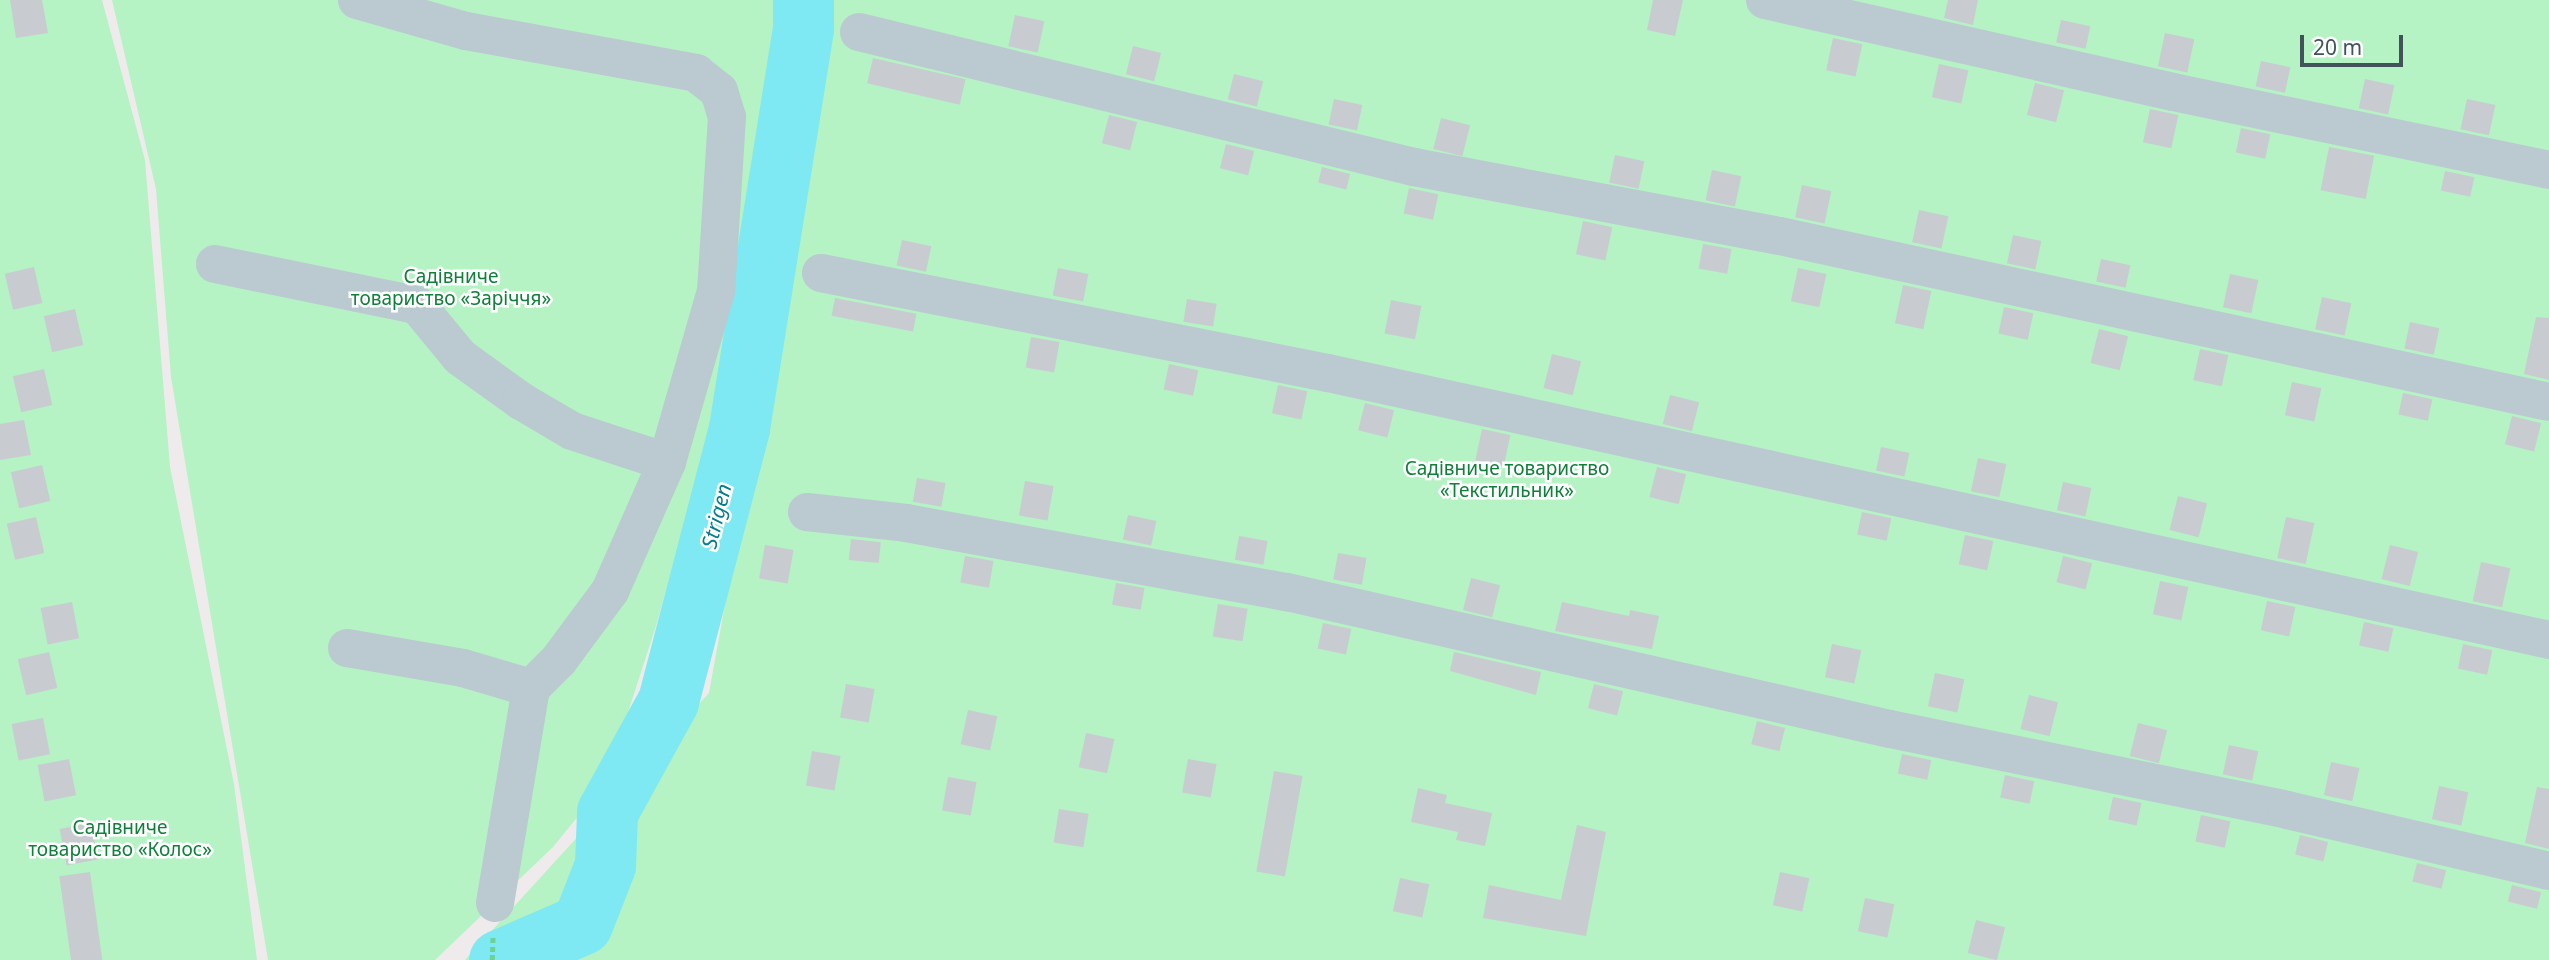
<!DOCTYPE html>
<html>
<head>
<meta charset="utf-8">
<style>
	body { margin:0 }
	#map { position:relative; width:2549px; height:960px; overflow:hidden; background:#efebec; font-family:"Noto Sans",sans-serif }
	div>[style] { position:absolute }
	.green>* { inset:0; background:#b5f2c4 }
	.river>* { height:61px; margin:-30.5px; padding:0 30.5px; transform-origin:30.5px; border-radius:30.5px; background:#7ee9f2 }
	.building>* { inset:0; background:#c8ccd1; transform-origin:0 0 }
	.path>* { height:4.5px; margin-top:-2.25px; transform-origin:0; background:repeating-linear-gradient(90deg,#6bd291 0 5px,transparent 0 8.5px) }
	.minor>* { height:38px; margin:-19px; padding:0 19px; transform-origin:19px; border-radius:19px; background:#bbc9d0 }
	span { translate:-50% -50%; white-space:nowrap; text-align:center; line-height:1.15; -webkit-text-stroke:5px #fff; paint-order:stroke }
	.park-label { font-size:19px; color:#0f8039 }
	.water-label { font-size:21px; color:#057e88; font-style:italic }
	.scale { position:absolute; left:2300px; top:35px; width:103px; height:32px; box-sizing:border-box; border:4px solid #43525a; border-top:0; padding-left:9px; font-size:21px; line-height:24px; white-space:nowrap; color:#43525a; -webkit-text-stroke:5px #fff; paint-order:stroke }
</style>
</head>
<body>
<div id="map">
	<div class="green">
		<i style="clip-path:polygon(0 0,102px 0,145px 160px,170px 467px,234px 784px,257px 960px,0 960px)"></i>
		<i style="clip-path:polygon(112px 0,775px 0,778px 42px,733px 347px,656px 626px,605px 783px,553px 847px,435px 960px,268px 960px,171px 377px,156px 189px)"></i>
		<i style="clip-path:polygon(829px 0,2549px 0,2549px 960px,465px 960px,709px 693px,822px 71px)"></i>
	</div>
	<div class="river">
		<i style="left:499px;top:960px;width:90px;rotate:-23.4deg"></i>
		<i style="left:582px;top:924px;width:63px;rotate:-68.7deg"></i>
		<i style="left:605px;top:865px;width:53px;rotate:-87.8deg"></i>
		<i style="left:607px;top:812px;width:127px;rotate:-61.2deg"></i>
		<i style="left:668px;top:701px;width:282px;rotate:-75.4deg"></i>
		<i style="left:739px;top:428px;width:406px;rotate:-80.9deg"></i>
		<i style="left:803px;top:27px;width:27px;rotate:-90deg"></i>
	</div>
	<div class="building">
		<i style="clip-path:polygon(10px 0,42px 0,48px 33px,16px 38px)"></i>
		<i style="clip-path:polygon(1653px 0,1683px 0,1675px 36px,1647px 30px)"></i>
		<i style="clip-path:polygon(1948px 0,1978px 0,1973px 25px,1944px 18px)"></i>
		<i style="left:1015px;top:15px;width:30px;height:32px;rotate:12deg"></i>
		<i style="left:2061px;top:20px;width:30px;height:23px;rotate:12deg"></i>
		<i style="left:2165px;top:33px;width:30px;height:34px;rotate:12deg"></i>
		<i style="left:1833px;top:38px;width:30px;height:33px;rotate:12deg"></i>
		<i style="left:1133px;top:46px;width:29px;height:29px;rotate:14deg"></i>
		<i style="left:873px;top:58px;width:95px;height:26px;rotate:13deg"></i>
		<i style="left:2261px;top:61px;width:30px;height:26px;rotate:12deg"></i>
		<i style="left:1939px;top:64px;width:30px;height:34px;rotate:12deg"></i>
		<i style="left:1234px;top:74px;width:30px;height:26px;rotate:14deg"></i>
		<i style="left:2365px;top:79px;width:30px;height:30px;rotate:12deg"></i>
		<i style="left:2035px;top:83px;width:30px;height:33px;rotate:14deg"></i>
		<i style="left:1334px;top:99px;width:29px;height:26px;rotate:12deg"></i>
		<i style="left:2467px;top:99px;width:29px;height:31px;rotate:12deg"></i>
		<i style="left:2150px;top:109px;width:29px;height:34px;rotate:12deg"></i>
		<i style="left:1109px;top:115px;width:29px;height:29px;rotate:14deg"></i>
		<i style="left:1441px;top:118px;width:30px;height:32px;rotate:14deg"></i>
		<i style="left:2241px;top:128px;width:30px;height:25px;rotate:12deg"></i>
		<i style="left:1226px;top:144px;width:29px;height:25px;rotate:14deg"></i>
		<i style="left:2329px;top:147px;width:46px;height:44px;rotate:11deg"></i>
		<i style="left:1615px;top:155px;width:30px;height:28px;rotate:12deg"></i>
		<i style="left:1322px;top:167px;width:29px;height:16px;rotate:14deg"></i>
		<i style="left:1712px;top:170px;width:30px;height:31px;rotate:12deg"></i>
		<i style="left:2445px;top:171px;width:30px;height:20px;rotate:12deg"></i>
		<i style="left:1802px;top:185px;width:30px;height:33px;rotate:12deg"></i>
		<i style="left:1409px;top:188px;width:30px;height:26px;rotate:12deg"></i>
		<i style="left:1919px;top:210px;width:30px;height:33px;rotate:12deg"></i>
		<i style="left:1583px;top:221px;width:30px;height:34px;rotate:12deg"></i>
		<i style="left:2013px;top:235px;width:29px;height:29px;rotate:12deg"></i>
		<i style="left:902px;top:240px;width:30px;height:26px;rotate:12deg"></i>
		<i style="left:1703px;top:244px;width:29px;height:25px;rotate:10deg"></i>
		<i style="left:2101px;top:259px;width:30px;height:23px;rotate:12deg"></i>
		<i style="left:34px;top:267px;width:37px;height:30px;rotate:77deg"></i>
		<i style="left:1058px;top:268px;width:31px;height:28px;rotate:11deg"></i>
		<i style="left:1798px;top:268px;width:29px;height:34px;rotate:12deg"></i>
		<i style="left:2230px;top:274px;width:29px;height:34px;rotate:12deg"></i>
		<i style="left:1903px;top:285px;width:29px;height:39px;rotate:12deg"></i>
		<i style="left:2322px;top:297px;width:30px;height:33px;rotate:12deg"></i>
		<i style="left:835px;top:298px;width:83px;height:18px;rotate:11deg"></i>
		<i style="left:1187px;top:299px;width:30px;height:23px;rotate:9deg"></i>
		<i style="left:1391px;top:300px;width:31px;height:34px;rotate:11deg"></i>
		<i style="left:2004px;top:307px;width:30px;height:27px;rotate:12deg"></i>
		<i style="left:75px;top:309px;width:37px;height:32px;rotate:77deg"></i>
		<i style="clip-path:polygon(2536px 317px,2549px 318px,2549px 380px,2524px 374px)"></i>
		<i style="left:2410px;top:322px;width:30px;height:27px;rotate:12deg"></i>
		<i style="left:2099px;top:329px;width:30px;height:35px;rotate:14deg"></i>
		<i style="left:1031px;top:337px;width:29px;height:31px;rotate:10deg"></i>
		<i style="left:2200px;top:349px;width:29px;height:32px;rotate:12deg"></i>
		<i style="left:1552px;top:354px;width:30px;height:35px;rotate:14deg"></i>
		<i style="left:1169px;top:364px;width:30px;height:26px;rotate:12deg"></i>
		<i style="left:44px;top:369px;width:37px;height:32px;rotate:77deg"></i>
		<i style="left:2292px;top:382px;width:30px;height:34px;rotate:12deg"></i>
		<i style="left:1278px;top:385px;width:30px;height:29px;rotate:12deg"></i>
		<i style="left:2403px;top:393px;width:30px;height:22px;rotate:12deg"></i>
		<i style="left:1670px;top:395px;width:30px;height:30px;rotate:14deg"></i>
		<i style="left:1365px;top:403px;width:30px;height:28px;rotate:14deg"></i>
		<i style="left:2512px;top:416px;width:30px;height:29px;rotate:14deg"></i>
		<i style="clip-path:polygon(24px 420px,31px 455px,0 460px,0 424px)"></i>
		<i style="left:1482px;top:429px;width:29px;height:32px;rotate:12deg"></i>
		<i style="left:1881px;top:447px;width:29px;height:24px;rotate:12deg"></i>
		<i style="left:1978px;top:458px;width:29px;height:34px;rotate:12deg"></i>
		<i style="left:42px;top:465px;width:37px;height:32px;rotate:77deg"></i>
		<i style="left:1657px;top:467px;width:30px;height:31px;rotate:14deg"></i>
		<i style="left:917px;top:478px;width:29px;height:24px;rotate:10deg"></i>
		<i style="left:1025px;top:481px;width:29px;height:35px;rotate:10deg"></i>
		<i style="left:2063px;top:482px;width:29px;height:29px;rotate:12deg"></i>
		<i style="left:2178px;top:496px;width:30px;height:35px;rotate:14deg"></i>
		<i style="left:1862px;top:512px;width:30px;height:23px;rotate:12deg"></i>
		<i style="left:1128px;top:515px;width:29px;height:25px;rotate:12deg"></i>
		<i style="left:36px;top:517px;width:37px;height:30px;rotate:77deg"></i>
		<i style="left:2286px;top:517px;width:29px;height:42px;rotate:12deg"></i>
		<i style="left:1965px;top:535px;width:29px;height:30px;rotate:12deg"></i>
		<i style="left:1239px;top:536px;width:29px;height:24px;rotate:10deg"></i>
		<i style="left:851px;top:539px;width:30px;height:21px;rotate:6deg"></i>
		<i style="left:765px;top:545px;width:29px;height:34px;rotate:10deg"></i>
		<i style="left:2390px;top:545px;width:29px;height:35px;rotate:14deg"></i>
		<i style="left:1338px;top:553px;width:29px;height:27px;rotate:10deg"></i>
		<i style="left:965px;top:556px;width:29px;height:27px;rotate:10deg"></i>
		<i style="left:2063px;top:556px;width:30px;height:27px;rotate:14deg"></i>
		<i style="left:2481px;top:562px;width:30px;height:40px;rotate:12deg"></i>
		<i style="left:1471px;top:578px;width:30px;height:33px;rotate:14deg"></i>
		<i style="left:2160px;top:581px;width:29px;height:34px;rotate:12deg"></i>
		<i style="left:1116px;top:583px;width:29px;height:22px;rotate:10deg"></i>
		<i style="left:2267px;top:601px;width:29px;height:30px;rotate:12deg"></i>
		<i style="left:72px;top:602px;width:37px;height:32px;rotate:79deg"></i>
		<i style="clip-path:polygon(1562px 602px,1629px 616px,1630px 610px,1659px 616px,1652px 649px,1555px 631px)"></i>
		<i style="left:1218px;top:604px;width:30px;height:33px;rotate:9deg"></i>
		<i style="left:2364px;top:622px;width:30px;height:24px;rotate:12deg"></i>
		<i style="left:1323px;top:623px;width:29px;height:26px;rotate:12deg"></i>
		<i style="left:1832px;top:644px;width:30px;height:34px;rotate:12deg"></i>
		<i style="left:2463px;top:644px;width:30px;height:25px;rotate:12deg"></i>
		<i style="left:49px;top:652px;width:37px;height:32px;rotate:77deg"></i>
		<i style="clip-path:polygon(1454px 652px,1541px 672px,1536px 695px,1450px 671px)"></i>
		<i style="left:1935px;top:673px;width:30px;height:34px;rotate:12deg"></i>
		<i style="left:846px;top:684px;width:29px;height:34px;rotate:10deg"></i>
		<i style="left:1594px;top:684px;width:30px;height:25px;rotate:14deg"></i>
		<i style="left:2029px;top:695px;width:30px;height:35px;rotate:14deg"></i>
		<i style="left:968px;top:710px;width:30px;height:35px;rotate:12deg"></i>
		<i style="left:43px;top:718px;width:37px;height:32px;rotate:79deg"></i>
		<i style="left:1757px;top:721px;width:29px;height:24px;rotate:14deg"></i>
		<i style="left:2138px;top:723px;width:30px;height:34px;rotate:14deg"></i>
		<i style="left:1086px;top:733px;width:29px;height:35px;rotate:12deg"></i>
		<i style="left:2229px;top:745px;width:30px;height:30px;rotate:12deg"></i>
		<i style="left:812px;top:751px;width:29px;height:35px;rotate:10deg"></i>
		<i style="left:1902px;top:754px;width:30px;height:20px;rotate:12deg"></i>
		<i style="left:69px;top:759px;width:37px;height:32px;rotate:79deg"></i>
		<i style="left:1188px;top:759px;width:29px;height:34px;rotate:10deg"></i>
		<i style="left:2331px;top:762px;width:29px;height:34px;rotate:12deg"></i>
		<i style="left:1274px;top:771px;width:29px;height:102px;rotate:10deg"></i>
		<i style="left:2005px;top:775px;width:30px;height:23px;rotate:12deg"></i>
		<i style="left:948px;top:777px;width:29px;height:34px;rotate:10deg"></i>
		<i style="left:2439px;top:786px;width:30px;height:34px;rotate:12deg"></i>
		<i style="clip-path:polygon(2537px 787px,2549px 789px,2549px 849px,2525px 843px)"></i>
		<i style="clip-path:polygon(1418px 788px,1447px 795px,1445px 803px,1492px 813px,1485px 846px,1456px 840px,1458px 832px,1411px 822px)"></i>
		<i style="left:2113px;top:797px;width:29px;height:23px;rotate:12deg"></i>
		<i style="left:1059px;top:809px;width:30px;height:34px;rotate:9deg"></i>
		<i style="left:2201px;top:815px;width:30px;height:27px;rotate:12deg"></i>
		<i style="left:91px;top:823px;width:37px;height:32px;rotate:79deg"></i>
		<i style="clip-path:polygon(1577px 825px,1606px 832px,1586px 936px,1483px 918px,1489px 885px,1561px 900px)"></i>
		<i style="left:2300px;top:835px;width:29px;height:20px;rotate:14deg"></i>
		<i style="left:2417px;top:863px;width:30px;height:19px;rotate:14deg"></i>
		<i style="left:90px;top:872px;width:89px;height:31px;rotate:82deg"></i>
		<i style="left:1780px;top:872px;width:30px;height:34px;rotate:12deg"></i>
		<i style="left:1400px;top:878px;width:30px;height:34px;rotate:12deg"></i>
		<i style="left:2512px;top:885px;width:30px;height:17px;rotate:14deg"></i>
		<i style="left:1865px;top:898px;width:30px;height:34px;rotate:12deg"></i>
		<i style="left:1976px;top:920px;width:30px;height:34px;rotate:14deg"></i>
	</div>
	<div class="path">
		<i style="left:492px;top:960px;width:24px;rotate:-88deg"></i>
	</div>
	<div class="minor">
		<i style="left:357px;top:0;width:113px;rotate:15.9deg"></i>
		<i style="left:466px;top:31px;width:234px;rotate:10.3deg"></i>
		<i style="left:696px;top:73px;width:29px;rotate:38deg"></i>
		<i style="left:719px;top:91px;width:27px;rotate:73deg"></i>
		<i style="left:727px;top:117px;width:174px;rotate:93.6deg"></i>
		<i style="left:716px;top:291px;width:178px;rotate:106deg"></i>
		<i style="left:667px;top:462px;width:141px;rotate:113.8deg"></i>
		<i style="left:610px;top:591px;width:86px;rotate:126.5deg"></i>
		<i style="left:559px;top:660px;width:40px;rotate:135deg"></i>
		<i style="left:531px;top:688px;width:218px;rotate:99.5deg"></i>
		<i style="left:1765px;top:0;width:418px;rotate:12.7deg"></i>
		<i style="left:2173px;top:92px;width:384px;rotate:11.7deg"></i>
		<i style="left:859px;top:32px;width:571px;rotate:13.67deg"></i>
		<i style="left:1414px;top:167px;width:372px;rotate:10.7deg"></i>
		<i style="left:1780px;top:236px;width:787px;rotate:12.18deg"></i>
		<i style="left:215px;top:264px;width:206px;rotate:11.5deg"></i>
		<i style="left:417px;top:305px;width:67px;rotate:50.4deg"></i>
		<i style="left:460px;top:357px;width:75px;rotate:35.8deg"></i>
		<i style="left:521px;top:401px;width:59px;rotate:30.5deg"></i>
		<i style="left:572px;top:431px;width:100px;rotate:18.1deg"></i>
		<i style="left:821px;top:273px;width:517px;rotate:11.16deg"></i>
		<i style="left:1328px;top:373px;width:1250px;rotate:12.33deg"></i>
		<i style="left:807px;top:512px;width:100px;rotate:6.3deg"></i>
		<i style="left:906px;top:523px;width:387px;rotate:10.3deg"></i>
		<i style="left:1287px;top:592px;width:618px;rotate:12.8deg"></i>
		<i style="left:1890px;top:729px;width:405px;rotate:11.5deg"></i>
		<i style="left:2287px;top:810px;width:269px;rotate:13.1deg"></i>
		<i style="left:347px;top:648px;width:118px;rotate:9.8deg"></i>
		<i style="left:463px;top:668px;width:71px;rotate:16.4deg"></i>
	</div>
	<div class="park-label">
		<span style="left:451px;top:288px">Садівниче<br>товариство «Заріччя»</span>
		<span style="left:1507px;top:480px">Садівниче товариство<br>«Текстильник»</span>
		<span style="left:120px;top:839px">Садівниче<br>товариство «Колос»</span>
	</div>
	<div class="water-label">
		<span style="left:716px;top:516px;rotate:-76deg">Strigen</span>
	</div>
	<div class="scale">20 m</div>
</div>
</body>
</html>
